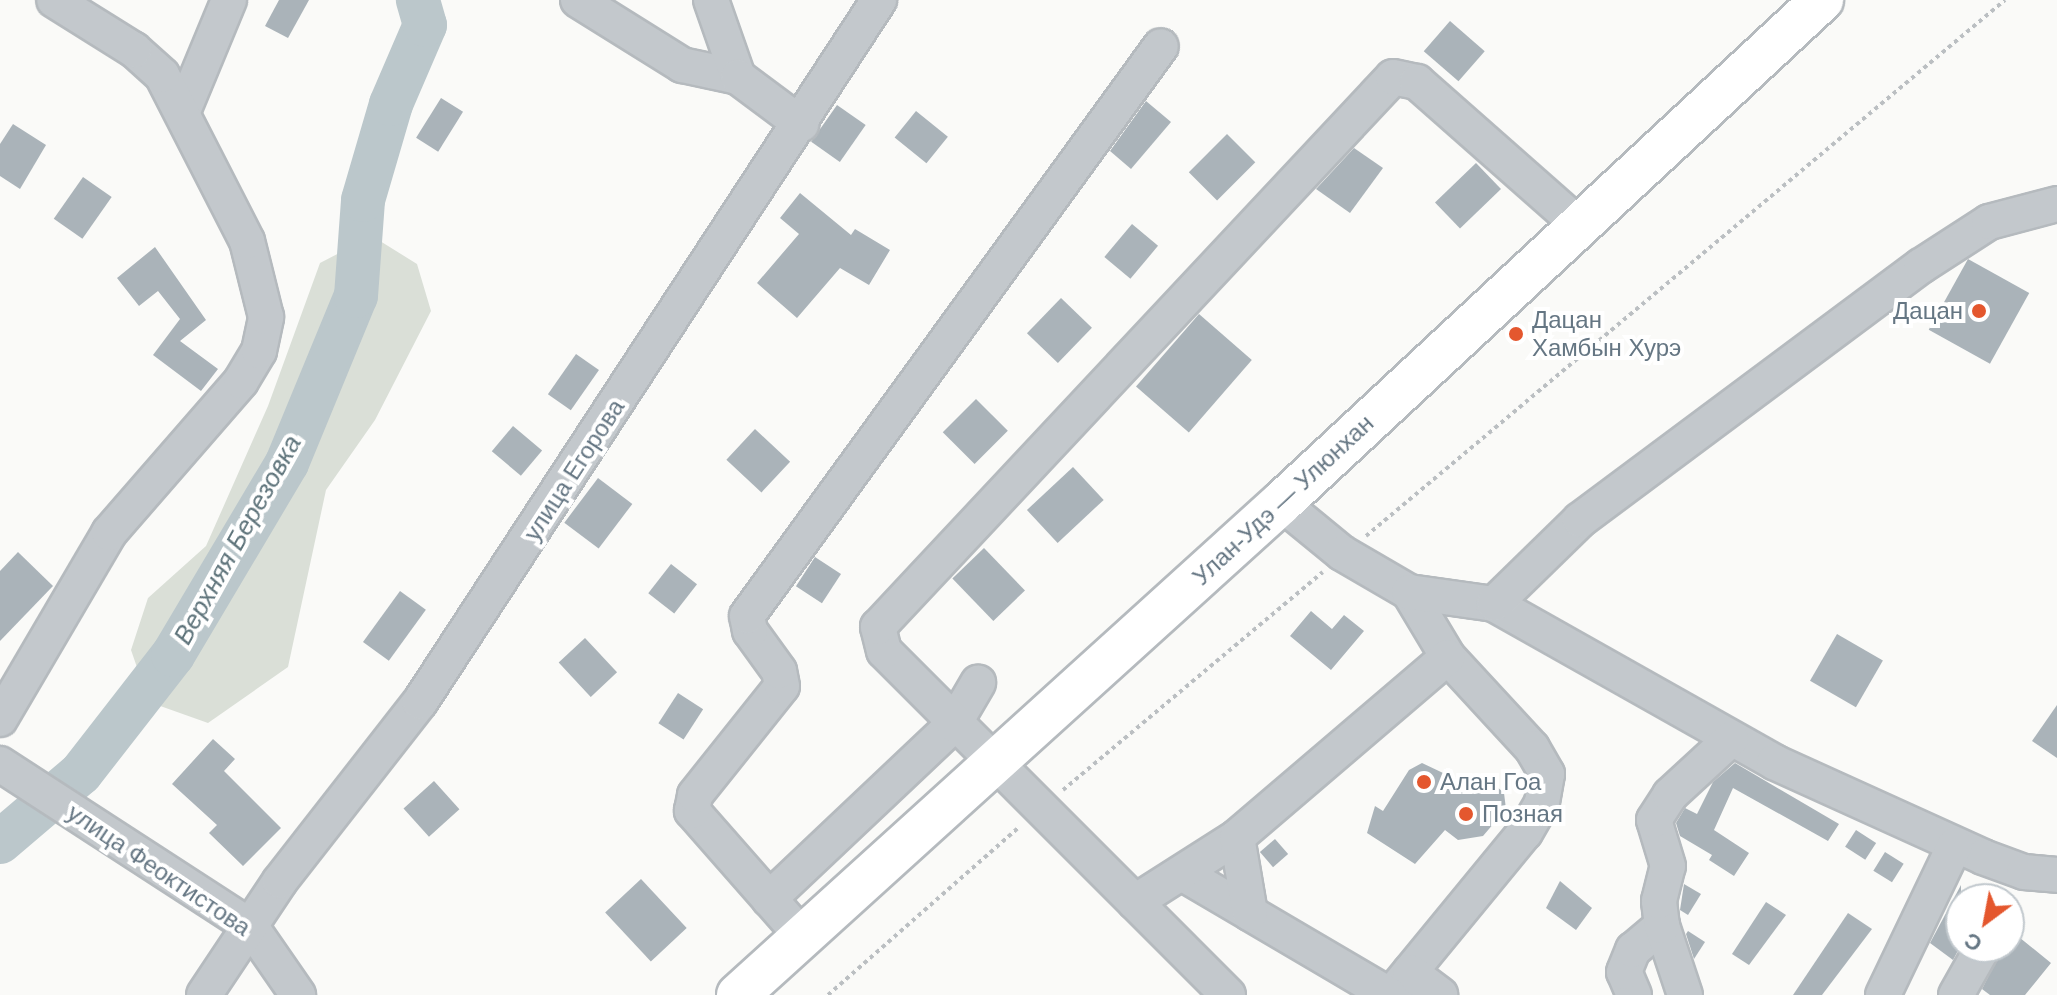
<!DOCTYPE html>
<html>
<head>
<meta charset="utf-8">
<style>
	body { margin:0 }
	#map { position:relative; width:2057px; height:995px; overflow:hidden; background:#fafaf8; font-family:Helvetica,sans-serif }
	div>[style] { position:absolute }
	.green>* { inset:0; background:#dadfd7 }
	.river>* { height:44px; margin:-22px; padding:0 22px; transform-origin:22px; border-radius:22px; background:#bbc7cb }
	.building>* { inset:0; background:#aab3b9; transform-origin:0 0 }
	.path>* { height:4px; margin-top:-2px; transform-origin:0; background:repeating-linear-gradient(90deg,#bbbfc2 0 4px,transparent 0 8px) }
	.roads { filter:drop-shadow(2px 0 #b5babe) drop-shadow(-2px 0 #b5babe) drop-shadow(0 2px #b5babe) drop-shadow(0 -2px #b5babe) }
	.minor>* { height:34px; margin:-17px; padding:0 17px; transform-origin:17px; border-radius:17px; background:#c3c8cc }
	.major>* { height:42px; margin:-21px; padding:0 21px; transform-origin:21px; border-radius:21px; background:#fff }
	.dots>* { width:22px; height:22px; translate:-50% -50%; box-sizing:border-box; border:4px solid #fff; border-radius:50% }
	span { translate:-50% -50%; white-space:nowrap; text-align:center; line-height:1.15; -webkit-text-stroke:8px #fff; paint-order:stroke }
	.poi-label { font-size:24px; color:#657683 }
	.right { translate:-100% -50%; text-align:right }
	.left { translate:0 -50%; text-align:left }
	.street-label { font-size:24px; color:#657683 }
	.water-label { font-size:26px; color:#60757c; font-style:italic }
	.north { position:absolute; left:1945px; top:883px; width:80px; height:80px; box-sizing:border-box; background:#fff; border:2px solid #c1c8cd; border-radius:50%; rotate:212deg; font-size:22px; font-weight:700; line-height:32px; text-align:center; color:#657683 }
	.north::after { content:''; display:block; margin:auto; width:28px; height:36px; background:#e4572e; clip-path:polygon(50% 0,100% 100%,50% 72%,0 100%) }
</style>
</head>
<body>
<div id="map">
	<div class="green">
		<i style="clip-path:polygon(372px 236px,417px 264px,431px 311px,375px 420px,326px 490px,288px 667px,208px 723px,149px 702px,131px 650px,148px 598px,206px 546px,268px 406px,320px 263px)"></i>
	</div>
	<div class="river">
		<i style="left:0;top:842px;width:106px;rotate:-40.4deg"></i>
		<i style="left:81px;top:773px;width:150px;rotate:-52.1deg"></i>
		<i style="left:173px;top:655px;width:223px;rotate:-59.3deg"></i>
		<i style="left:287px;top:463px;width:181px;rotate:-67.6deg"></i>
		<i style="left:356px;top:296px;width:96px;rotate:-85.8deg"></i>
		<i style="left:363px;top:200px;width:100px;rotate:-73.7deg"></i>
		<i style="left:391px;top:104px;width:86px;rotate:-66.7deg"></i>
		<i style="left:425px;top:25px;width:26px;rotate:-106deg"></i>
	</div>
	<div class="building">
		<i style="clip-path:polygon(279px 0,309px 0,288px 38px,265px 26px)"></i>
		<i style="left:1450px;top:21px;width:46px;height:40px;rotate:41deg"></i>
		<i style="left:441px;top:98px;width:26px;height:47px;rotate:32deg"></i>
		<i style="clip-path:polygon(1146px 101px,1171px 122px,1131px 169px,1110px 151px)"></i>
		<i style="left:837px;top:105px;width:35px;height:45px;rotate:35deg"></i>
		<i style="left:916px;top:111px;width:41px;height:34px;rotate:39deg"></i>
		<i style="clip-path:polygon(13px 124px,46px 145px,20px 189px,0 176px,0 144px)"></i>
		<i style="left:1227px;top:134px;width:40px;height:54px;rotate:45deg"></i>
		<i style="clip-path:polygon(1354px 148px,1383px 168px,1350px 213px,1316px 189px)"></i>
		<i style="left:1476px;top:163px;width:36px;height:57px;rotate:46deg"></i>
		<i style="left:83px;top:177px;width:35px;height:51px;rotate:35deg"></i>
		<i style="clip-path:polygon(800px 193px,851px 235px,855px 229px,890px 250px,869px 285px,840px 268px,797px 318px,757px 283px,799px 234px,780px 218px)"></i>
		<i style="left:1132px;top:224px;width:34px;height:43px;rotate:40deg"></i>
		<i style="clip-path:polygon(155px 247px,206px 320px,180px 341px,218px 369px,201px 391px,153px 355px,180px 319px,158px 291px,139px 306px,117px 278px)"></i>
		<i style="left:1968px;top:259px;width:70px;height:81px;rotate:29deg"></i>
		<i style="left:1061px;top:298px;width:43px;height:49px;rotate:44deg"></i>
		<i style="left:1199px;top:314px;width:70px;height:96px;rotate:41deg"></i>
		<i style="left:576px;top:354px;width:28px;height:49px;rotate:35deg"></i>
		<i style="left:976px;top:399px;width:45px;height:47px;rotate:45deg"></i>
		<i style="left:513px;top:426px;width:38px;height:33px;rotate:40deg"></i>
		<i style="left:755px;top:429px;width:48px;height:42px;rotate:43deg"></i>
		<i style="left:1073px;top:467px;width:45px;height:63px;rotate:47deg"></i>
		<i style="left:598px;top:478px;width:43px;height:56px;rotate:37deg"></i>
		<i style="left:984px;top:548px;width:59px;height:44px;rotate:46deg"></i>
		<i style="clip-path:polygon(18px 552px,53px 586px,0 641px,0 571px)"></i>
		<i style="left:815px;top:557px;width:31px;height:35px;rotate:33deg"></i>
		<i style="left:671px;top:564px;width:33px;height:37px;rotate:38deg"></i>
		<i style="left:400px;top:591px;width:32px;height:63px;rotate:36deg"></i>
		<i style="clip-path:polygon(1311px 611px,1332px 629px,1344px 615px,1364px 631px,1331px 670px,1290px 636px)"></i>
		<i style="left:1837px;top:634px;width:53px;height:54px;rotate:30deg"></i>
		<i style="left:585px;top:638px;width:47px;height:36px;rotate:47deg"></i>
		<i style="left:678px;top:693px;width:30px;height:36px;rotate:33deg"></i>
		<i style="clip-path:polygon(2057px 705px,2057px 758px,2032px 741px)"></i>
		<i style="clip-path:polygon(213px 739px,235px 759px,224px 771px,281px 828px,243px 866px,209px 833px,217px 825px,172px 784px)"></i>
		<i style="clip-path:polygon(1422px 763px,1460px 781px,1461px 773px,1484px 775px,1504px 793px,1506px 809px,1483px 836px,1458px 840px,1445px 830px,1415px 864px,1367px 833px,1375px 806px,1383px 811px,1409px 770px)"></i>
		<i style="clip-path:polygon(1735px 763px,1839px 824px,1828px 841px,1733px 788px,1714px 830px,1749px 853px,1734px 876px,1709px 860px,1712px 855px,1680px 836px,1676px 823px,1685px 808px,1697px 814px,1713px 782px)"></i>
		<i style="left:434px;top:781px;width:38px;height:41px;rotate:48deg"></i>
		<i style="left:1856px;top:830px;width:24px;height:20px;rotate:33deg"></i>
		<i style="left:1275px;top:839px;width:20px;height:20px;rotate:49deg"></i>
		<i style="left:1885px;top:852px;width:22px;height:22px;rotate:32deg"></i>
		<i style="left:641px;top:879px;width:67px;height:49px;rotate:47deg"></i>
		<i style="clip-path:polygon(1560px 881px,1592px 908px,1576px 930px,1546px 908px)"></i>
		<i style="clip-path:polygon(1684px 884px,1701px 894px,1688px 915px,1680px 910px)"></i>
		<i style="clip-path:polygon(1961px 885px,1961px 945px,1953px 960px,1930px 943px)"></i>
		<i style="clip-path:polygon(1766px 902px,1786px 915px,1749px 965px,1732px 954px)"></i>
		<i style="clip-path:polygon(1848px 913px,1872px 929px,1822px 995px,1793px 995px)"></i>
		<i style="clip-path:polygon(2009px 929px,2051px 963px,2025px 995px,1990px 995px,1982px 989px,2003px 947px,2009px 947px)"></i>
		<i style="clip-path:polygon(1688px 931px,1705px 942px,1694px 959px,1686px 934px)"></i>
	</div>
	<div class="path">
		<i style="left:1366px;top:536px;width:834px;rotate:-39.99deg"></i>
		<i style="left:1063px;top:790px;width:339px;rotate:-40deg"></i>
		<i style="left:828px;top:995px;width:254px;rotate:-41.3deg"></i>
	</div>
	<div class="roads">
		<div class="minor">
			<i style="left:578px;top:0;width:123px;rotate:32deg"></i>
			<i style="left:682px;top:65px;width:57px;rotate:12.1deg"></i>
			<i style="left:711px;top:0;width:82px;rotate:70.7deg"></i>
			<i style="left:738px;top:77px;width:79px;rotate:36.7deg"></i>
			<i style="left:183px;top:111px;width:120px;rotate:-67.5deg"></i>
			<i style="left:1281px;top:503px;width:79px;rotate:39.3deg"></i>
			<i style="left:1342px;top:553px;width:78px;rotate:30.2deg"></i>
			<i style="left:1409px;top:592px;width:76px;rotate:59deg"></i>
			<i style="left:1448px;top:657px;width:124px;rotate:47.3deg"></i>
			<i style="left:1532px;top:748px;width:30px;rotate:60deg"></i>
			<i style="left:1547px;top:774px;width:29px;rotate:100deg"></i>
			<i style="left:1542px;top:803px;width:34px;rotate:120deg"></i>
			<i style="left:1525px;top:832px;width:211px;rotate:129.4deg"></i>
			<i style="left:1409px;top:592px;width:86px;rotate:8deg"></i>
			<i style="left:1494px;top:604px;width:322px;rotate:29.4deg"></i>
			<i style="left:1774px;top:762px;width:230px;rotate:24.4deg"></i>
			<i style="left:1983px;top:857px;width:44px;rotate:20.1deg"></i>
			<i style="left:2024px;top:872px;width:33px;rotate:5deg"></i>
			<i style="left:1494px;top:604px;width:120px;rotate:-44.3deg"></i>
			<i style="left:1580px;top:520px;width:425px;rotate:-36.7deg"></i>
			<i style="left:1921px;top:266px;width:81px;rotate:-32.9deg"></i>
			<i style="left:1989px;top:222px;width:70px;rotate:-14.8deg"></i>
			<i style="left:0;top:719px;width:216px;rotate:-59.6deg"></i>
			<i style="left:109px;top:533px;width:201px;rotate:-49deg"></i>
			<i style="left:241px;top:381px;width:35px;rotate:-59deg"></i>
			<i style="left:259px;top:351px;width:35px;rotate:-78deg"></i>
			<i style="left:266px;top:317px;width:78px;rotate:-104deg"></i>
			<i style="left:247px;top:241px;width:186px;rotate:-117.1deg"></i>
			<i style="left:162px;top:75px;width:38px;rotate:-138deg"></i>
			<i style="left:134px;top:50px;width:94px;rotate:-148deg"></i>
			<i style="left:0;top:764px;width:299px;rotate:33deg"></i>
			<i style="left:251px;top:927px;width:83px;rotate:55.3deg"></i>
			<i style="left:1182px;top:873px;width:79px;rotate:30.5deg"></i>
			<i style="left:769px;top:899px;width:255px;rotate:-43.4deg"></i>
			<i style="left:954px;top:724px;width:48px;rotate:-59.7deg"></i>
			<i style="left:1135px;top:902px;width:121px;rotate:-32.5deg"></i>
			<i style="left:802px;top:936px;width:167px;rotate:-131.3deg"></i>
			<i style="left:692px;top:811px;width:16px;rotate:-79deg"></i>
			<i style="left:695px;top:795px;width:139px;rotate:-51.4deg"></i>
			<i style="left:782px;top:686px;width:15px;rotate:-101deg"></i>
			<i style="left:779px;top:671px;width:49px;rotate:-125.9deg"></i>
			<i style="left:750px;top:631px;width:15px;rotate:-101deg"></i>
			<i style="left:747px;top:616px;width:704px;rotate:-54.01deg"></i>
			<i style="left:1410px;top:972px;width:38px;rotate:37deg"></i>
			<i style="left:204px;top:995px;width:137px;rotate:-56.3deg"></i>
			<i style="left:280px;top:881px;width:227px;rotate:-52deg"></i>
			<i style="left:420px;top:702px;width:839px;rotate:-56.82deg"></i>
			<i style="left:1228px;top:995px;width:486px;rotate:-135deg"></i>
			<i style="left:884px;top:651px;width:25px;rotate:-104deg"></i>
			<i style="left:878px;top:627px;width:753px;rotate:-46.88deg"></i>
			<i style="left:1393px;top:77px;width:25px;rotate:12deg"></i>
			<i style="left:1417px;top:82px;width:215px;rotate:41.4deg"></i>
			<i style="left:1389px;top:995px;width:161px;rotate:-149.5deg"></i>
			<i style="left:1250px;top:913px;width:77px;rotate:-99.7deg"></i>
			<i style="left:1237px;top:837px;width:277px;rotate:-40.5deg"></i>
			<i style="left:1634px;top:995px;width:25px;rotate:-113deg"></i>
			<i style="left:1624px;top:972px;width:24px;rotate:-68deg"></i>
			<i style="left:1633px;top:950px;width:38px;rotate:-40deg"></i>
			<i style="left:1685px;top:995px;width:73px;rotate:-108.4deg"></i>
			<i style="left:1662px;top:926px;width:25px;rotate:-97deg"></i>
			<i style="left:1659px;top:901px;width:36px;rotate:-76deg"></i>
			<i style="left:1668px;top:866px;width:48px;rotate:-106.9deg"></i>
			<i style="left:1654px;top:820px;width:30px;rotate:-57deg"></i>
			<i style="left:1670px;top:795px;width:83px;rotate:-42.6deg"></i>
			<i style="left:1883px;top:995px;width:166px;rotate:-64.4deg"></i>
			<i style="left:1956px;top:995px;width:55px;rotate:-60.6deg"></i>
		</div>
		<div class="major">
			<i style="left:738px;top:995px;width:733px;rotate:-42.18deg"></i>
			<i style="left:1281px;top:503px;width:739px;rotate:-42.92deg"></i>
		</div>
	</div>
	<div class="dots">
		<i style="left:1979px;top:311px;background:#e4572e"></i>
		<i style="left:1516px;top:334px;background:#e4572e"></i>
		<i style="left:1424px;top:782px;background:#e4572e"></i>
		<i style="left:1466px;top:814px;background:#e4572e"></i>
	</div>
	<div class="poi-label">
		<span class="right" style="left:1963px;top:311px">Дацан</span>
		<span class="left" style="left:1532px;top:334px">Дацан<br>Хамбын Хурэ</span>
		<span class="left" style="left:1440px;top:782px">Алан Гоа</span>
		<span class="left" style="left:1482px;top:814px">Позная</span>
	</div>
	<div class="street-label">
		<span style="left:574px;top:470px;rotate:-57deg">улица Егорова</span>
		<span style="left:1283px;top:500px;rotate:-43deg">Улан-Удэ — Улюнхан</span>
		<span style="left:159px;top:870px;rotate:34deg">улица Феоктистова</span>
	</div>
	<div class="water-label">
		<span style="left:238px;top:540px;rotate:-61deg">Верхняя Березовка</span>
	</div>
	<div class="north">С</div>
</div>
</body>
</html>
